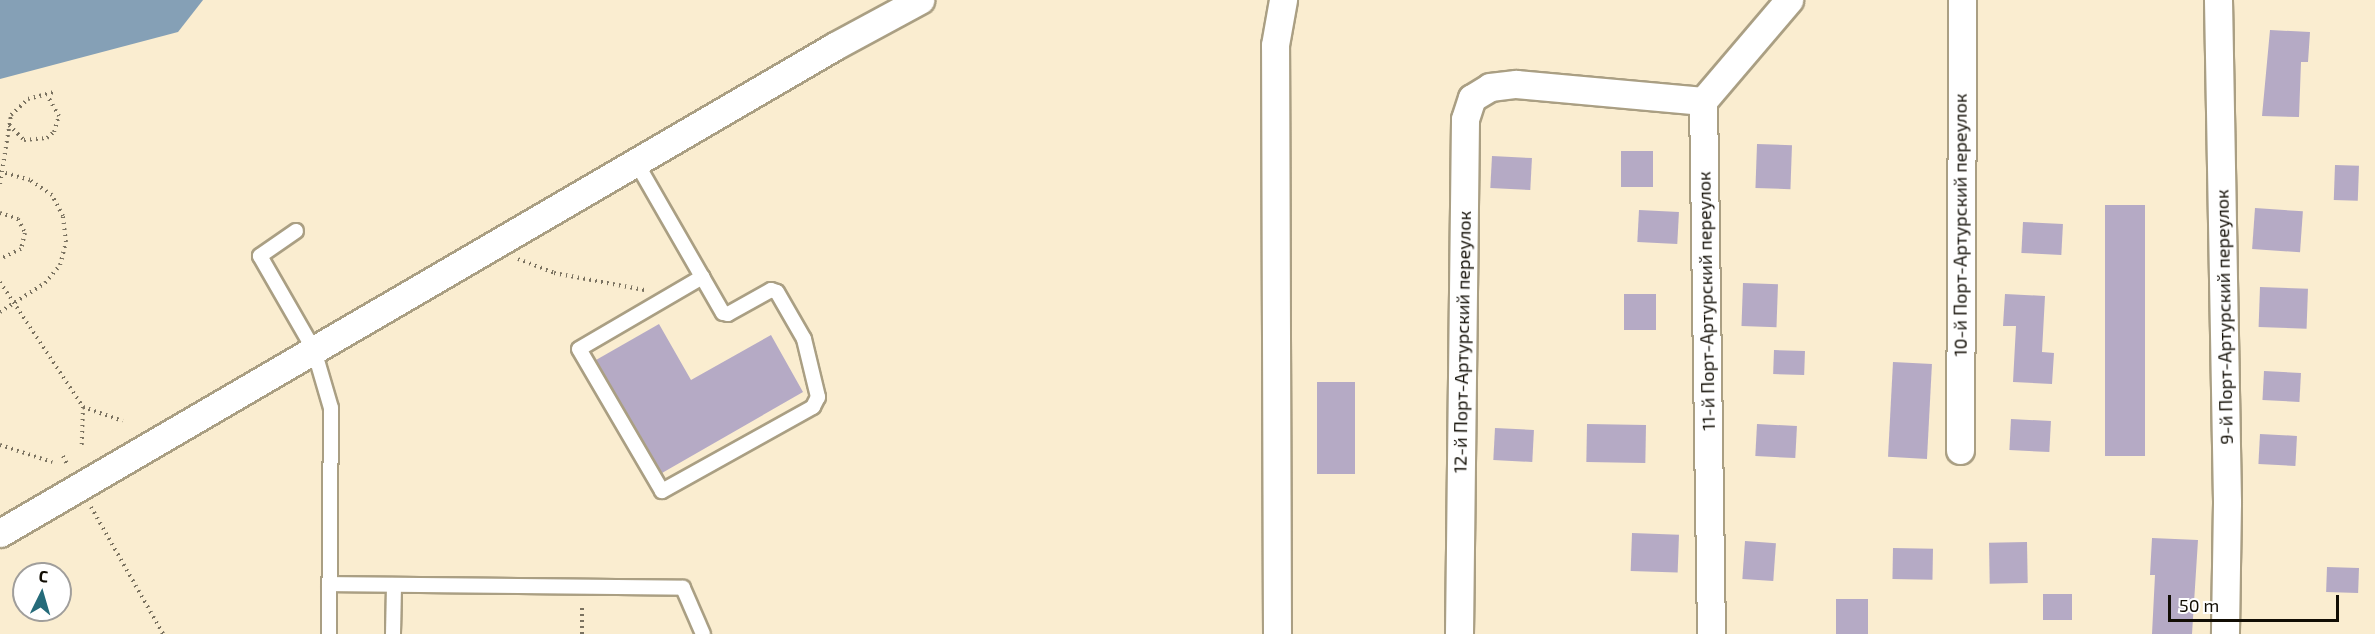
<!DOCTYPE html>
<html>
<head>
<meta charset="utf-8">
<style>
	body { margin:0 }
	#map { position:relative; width:2375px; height:634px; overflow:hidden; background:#faedd0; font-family:"Exo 2",sans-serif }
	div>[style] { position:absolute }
	.water>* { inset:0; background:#85a0b6 }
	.building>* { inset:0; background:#b5aac5; transform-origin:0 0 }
	.path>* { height:4px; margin-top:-2px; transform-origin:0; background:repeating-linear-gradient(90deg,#7a7260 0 1.5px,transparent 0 6px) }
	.roads { filter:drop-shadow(2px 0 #aa9f83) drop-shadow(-2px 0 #aa9f83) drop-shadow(0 2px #aa9f83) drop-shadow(0 -2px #aa9f83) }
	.service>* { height:14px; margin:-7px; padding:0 7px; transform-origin:7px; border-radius:7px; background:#fff }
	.minor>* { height:27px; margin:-13.5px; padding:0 13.5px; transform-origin:13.5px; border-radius:13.5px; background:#fff }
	span { translate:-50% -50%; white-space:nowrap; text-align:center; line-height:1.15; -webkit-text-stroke:4.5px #fff; paint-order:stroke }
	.street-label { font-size:18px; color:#110d04 }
	.north { position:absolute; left:12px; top:562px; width:60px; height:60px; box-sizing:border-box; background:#fff; border:2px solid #a09e9b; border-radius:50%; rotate:5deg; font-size:16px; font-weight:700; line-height:24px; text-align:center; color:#110d04 }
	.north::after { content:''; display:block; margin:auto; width:21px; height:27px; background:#256b7a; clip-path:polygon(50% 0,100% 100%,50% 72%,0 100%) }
	.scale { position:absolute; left:2168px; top:595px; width:171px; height:27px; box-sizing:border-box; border:3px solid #110d04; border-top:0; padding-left:8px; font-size:18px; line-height:21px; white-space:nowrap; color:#110d04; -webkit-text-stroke:4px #fff; paint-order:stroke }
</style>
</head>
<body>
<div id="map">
	<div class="water">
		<i style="clip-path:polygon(0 0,203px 0,178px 32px,0 79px)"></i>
	</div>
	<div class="building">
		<i style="clip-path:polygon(2270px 30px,2310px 32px,2308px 62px,2301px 62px,2299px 117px,2262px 116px)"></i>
		<i style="left:1757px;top:144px;width:35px;height:44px;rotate:2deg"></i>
		<i style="left:1621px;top:151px;width:32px;height:36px"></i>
		<i style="left:1492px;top:156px;width:40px;height:32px;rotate:3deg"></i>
		<i style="left:2335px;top:165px;width:24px;height:35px;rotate:2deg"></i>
		<i style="left:2105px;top:205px;width:40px;height:251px"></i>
		<i style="left:2255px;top:208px;width:48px;height:41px;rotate:4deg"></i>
		<i style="left:1639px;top:210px;width:40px;height:32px;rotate:3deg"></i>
		<i style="left:2023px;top:222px;width:40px;height:31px;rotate:3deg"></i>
		<i style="left:1743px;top:283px;width:35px;height:43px;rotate:2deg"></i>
		<i style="left:2260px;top:287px;width:48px;height:40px;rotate:2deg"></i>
		<i style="left:1624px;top:294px;width:32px;height:36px"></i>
		<i style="clip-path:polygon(2005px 294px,2045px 296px,2042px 352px,2054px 353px,2052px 384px,2013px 382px,2016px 326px,2003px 326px)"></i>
		<i style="clip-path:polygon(659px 324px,691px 380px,771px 335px,803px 392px,662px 473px,596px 360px)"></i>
		<i style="left:1774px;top:350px;width:31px;height:24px;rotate:2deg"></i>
		<i style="left:1893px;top:362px;width:39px;height:95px;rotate:3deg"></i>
		<i style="left:2264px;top:371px;width:37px;height:29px;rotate:3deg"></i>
		<i style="left:1317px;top:382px;width:38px;height:92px"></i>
		<i style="left:2011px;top:419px;width:40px;height:31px;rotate:3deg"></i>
		<i style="left:1587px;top:424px;width:59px;height:38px;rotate:1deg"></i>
		<i style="left:1757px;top:424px;width:40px;height:32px;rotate:3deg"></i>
		<i style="left:1495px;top:428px;width:39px;height:32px;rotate:3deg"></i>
		<i style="left:2260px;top:434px;width:37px;height:30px;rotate:3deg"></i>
		<i style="left:1632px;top:533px;width:47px;height:38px;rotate:2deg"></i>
		<i style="clip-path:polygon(2152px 538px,2198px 540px,2192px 634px,2152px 634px,2155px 575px,2150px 575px)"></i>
		<i style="left:1745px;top:541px;width:31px;height:38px;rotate:4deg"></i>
		<i style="left:2027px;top:542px;width:41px;height:38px;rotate:89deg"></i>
		<i style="left:1893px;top:548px;width:40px;height:31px;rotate:1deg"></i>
		<i style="left:2327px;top:567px;width:32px;height:25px;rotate:2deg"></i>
		<i style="left:2043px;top:594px;width:29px;height:26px"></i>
		<i style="left:1836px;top:599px;width:32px;height:35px"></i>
	</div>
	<div class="path">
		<i style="left:9px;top:125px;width:21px;rotate:45deg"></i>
		<i style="left:24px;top:140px;width:23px;rotate:-5deg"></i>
		<i style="left:47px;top:138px;width:9px;rotate:-41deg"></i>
		<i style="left:54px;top:132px;width:17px;rotate:-73deg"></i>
		<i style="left:59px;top:116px;width:24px;rotate:-120deg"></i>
		<i style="left:0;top:184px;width:70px;rotate:-80.9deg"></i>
		<i style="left:11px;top:115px;width:23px;rotate:-43deg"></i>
		<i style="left:28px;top:99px;width:27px;rotate:-15deg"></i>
		<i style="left:0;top:213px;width:19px;rotate:18deg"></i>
		<i style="left:18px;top:219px;width:16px;rotate:63deg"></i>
		<i style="left:25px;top:233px;width:16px;rotate:104deg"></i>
		<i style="left:21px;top:249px;width:23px;rotate:155deg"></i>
		<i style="left:518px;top:259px;width:39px;rotate:21deg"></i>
		<i style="left:554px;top:273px;width:92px;rotate:10.7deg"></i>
		<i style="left:0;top:282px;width:150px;rotate:56.4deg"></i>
		<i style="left:83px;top:407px;width:38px;rotate:92deg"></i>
		<i style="left:0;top:312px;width:54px;rotate:-32.8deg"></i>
		<i style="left:45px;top:283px;width:23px;rotate:-50deg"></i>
		<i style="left:60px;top:265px;width:24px;rotate:-75deg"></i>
		<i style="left:66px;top:242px;width:26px;rotate:-97deg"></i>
		<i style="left:63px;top:216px;width:24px;rotate:-118deg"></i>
		<i style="left:52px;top:195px;width:27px;rotate:-146deg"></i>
		<i style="left:30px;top:180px;width:29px;rotate:-164deg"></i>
		<i style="left:83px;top:407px;width:42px;rotate:19.3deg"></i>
		<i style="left:0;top:445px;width:55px;rotate:18.1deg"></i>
		<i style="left:63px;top:456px;width:11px;rotate:63deg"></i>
		<i style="left:91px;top:507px;width:146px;rotate:60.4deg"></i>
		<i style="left:582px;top:634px;width:29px;rotate:-90deg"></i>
	</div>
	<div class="roads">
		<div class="service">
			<i style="left:636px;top:162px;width:174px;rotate:60.1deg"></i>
			<i style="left:723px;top:313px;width:5px;rotate:11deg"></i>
			<i style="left:728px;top:314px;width:49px;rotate:-29.2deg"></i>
			<i style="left:771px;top:290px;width:6px;rotate:18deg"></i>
			<i style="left:777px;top:292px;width:54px;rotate:60.1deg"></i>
			<i style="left:804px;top:339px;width:60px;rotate:76.4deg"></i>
			<i style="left:818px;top:397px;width:11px;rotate:117deg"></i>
			<i style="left:813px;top:407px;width:173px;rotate:150.9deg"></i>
			<i style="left:662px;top:491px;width:164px;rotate:-120.3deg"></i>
			<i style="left:579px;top:349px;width:143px;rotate:-30.3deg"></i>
			<i style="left:296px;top:231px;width:44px;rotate:145.2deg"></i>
			<i style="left:260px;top:256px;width:108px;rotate:60.1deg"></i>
			<i style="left:314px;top:350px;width:60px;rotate:73.7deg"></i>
			<i style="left:331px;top:408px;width:226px;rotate:90.5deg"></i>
			<i style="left:329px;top:584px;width:354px;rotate:0.6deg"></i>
			<i style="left:683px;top:588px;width:50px;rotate:66.5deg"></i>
			<i style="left:393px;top:634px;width:49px;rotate:-88.8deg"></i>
		</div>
		<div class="minor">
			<i style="left:2218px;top:0;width:503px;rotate:88.97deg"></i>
			<i style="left:2227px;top:503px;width:131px;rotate:90.9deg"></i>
			<i style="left:1960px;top:450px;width:450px;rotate:-89.7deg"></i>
			<i style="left:0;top:533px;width:967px;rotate:-30.25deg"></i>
			<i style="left:835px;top:46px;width:97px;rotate:-28.4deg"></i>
			<i style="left:1277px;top:634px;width:589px;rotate:-90.19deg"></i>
			<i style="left:1275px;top:45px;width:46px;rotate:-79.9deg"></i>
			<i style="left:1459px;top:634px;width:515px;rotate:-89.33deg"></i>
			<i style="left:1465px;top:119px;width:22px;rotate:-72deg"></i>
			<i style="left:1472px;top:98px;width:21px;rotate:-31deg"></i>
			<i style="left:1490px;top:87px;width:26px;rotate:-7deg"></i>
			<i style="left:1516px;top:84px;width:188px;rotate:5.2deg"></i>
			<i style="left:1711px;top:634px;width:533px;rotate:-90.86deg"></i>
			<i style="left:1703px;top:101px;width:133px;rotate:-49.6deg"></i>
		</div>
	</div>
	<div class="street-label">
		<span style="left:1960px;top:225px;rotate:-90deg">10-й Порт-Артурский переулок</span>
		<span style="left:1706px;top:301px;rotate:-91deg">11-й Порт-Артурский переулок</span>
		<span style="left:2224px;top:317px;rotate:-91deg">9-й Порт-Артурский переулок</span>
		<span style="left:1462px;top:342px;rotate:-89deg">12-й Порт-Артурский переулок</span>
	</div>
	<div class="north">С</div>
	<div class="scale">50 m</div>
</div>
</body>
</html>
